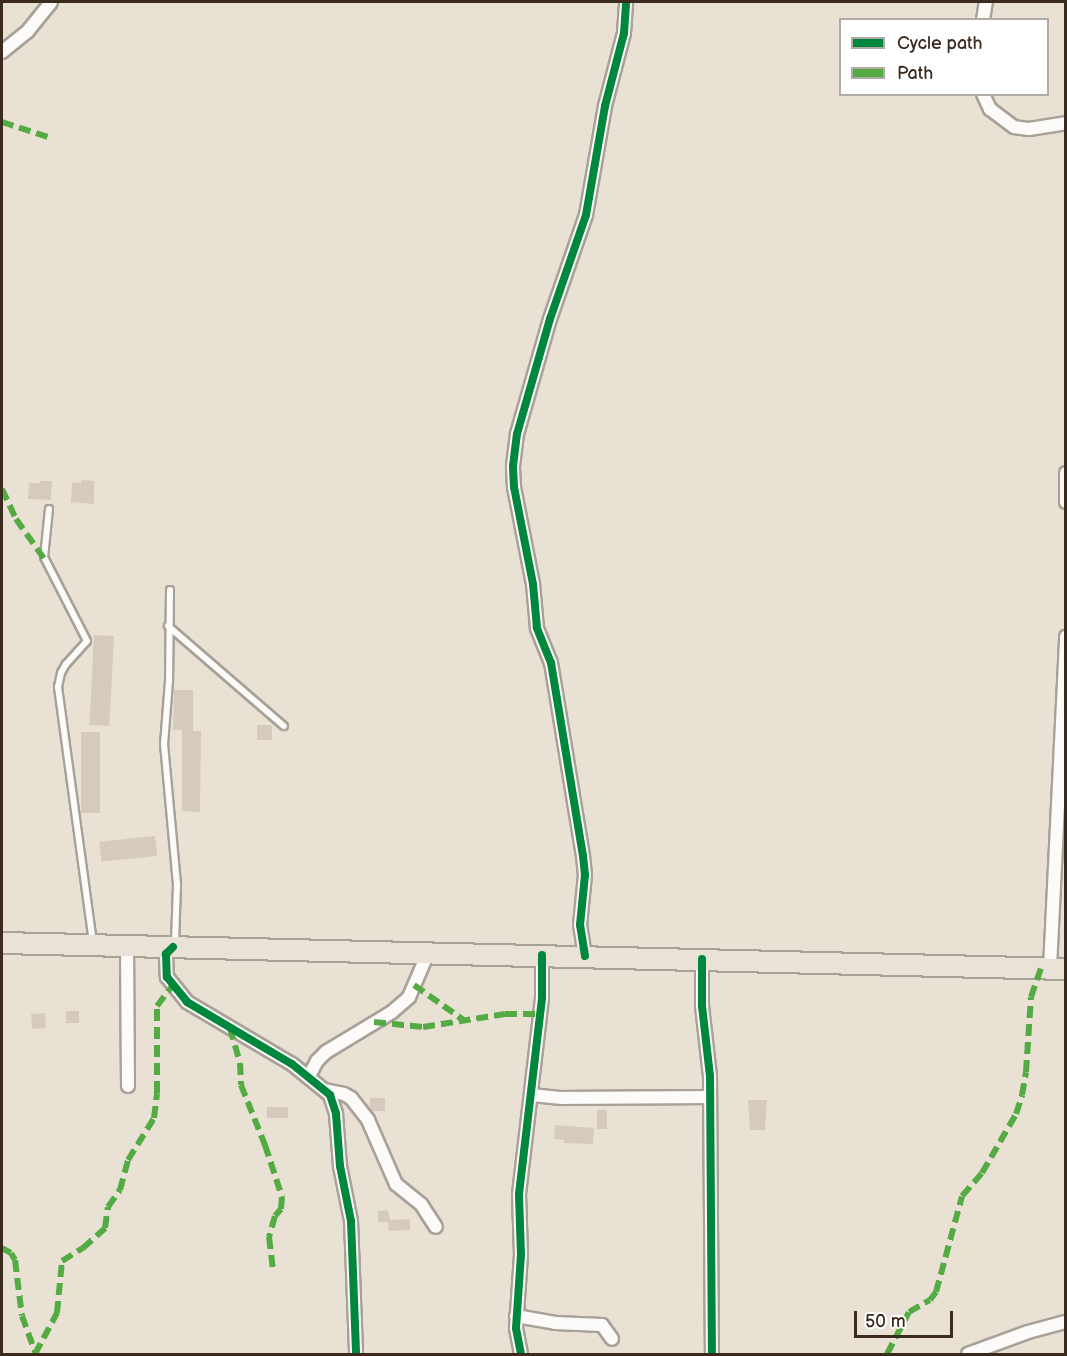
<!DOCTYPE html>
<html>
<head>
<meta charset="utf-8">
<style>
	body { margin:0 }
	#map { position:relative; width:1067px; height:1356px; overflow:hidden; background:#e9e2d4; font-family:"Balsamiq Sans",sans-serif }
	div>[style] { position:absolute }
	.building>* { inset:0; background:#d6cabf; transform-origin:0 0 }
	.roads { filter:drop-shadow(2px 0 #a7a197) drop-shadow(-2px 0 #a7a197) drop-shadow(0 2px #a7a197) drop-shadow(0 -2px #a7a197) }
	.lane>* { height:6px; margin:-3px; padding:0 3px; transform-origin:3px; border-radius:3px; background:#fcfbf9 }
	.street>* { height:12px; margin:-6px; padding:0 6px; transform-origin:6px; border-radius:6px; background:#fcfbf9 }
	.primary>* { height:20px; margin:-10px; padding:0 10px; transform-origin:10px; border-radius:10px; background:#ebe2d7 }
	.quiet>* { height:6px; margin-top:-3px; transform-origin:0; background:repeating-linear-gradient(90deg,#55ab43 0 12px,transparent 0 18px) }
	.cycleway>* { height:8px; margin:-4px; padding:0 4px; transform-origin:4px; border-radius:4px; background:#00873e }
	span { translate:-50% -50%; white-space:nowrap; text-align:center; line-height:1.15; -webkit-text-stroke:4.5px #fff; paint-order:stroke }
	.frame { position:absolute; inset:0; border:3px solid #3b2a1e; pointer-events:none }
	.legend { position:absolute; left:839px; top:18px; width:210px; height:78px; box-sizing:border-box; background:#fff; border:2px solid #b1aaa5; margin:0; padding:8px 10px; list-style:none; font-size:18px; color:#3b2a1e }
	.legend li { display:flex; align-items:center; gap:12px; height:30px }
	.legend b { width:30px; border:2px solid #b1aaa5 }
	.scale { position:absolute; left:854px; top:1311px; width:99px; height:27px; box-sizing:border-box; border:3px solid #3b2a1e; border-top:0; padding-left:8px; font-size:18px; line-height:21px; white-space:nowrap; color:#3b2a1e; -webkit-text-stroke:4px #fff; paint-order:stroke }
</style>
</head>
<body>
<div id="map">
	<div class="building">
		<i style="clip-path:polygon(81px 480px,94px 481px,94px 504px,71px 502px,72px 482px,81px 483px)"></i>
		<i style="clip-path:polygon(40px 481px,52px 481px,51px 500px,28px 499px,29px 483px,40px 483px)"></i>
		<i style="left:94px;top:635px;width:20px;height:90px;rotate:3deg"></i>
		<i style="clip-path:polygon(174px 690px,193px 690px,193px 731px,201px 731px,200px 812px,182px 811px,182px 730px,173px 730px)"></i>
		<i style="left:257px;top:725px;width:15px;height:15px"></i>
		<i style="left:81px;top:732px;width:19px;height:81px"></i>
		<i style="left:155px;top:836px;width:20px;height:56px;rotate:84deg"></i>
		<i style="left:66px;top:1011px;width:13px;height:12px"></i>
		<i style="left:45px;top:1013px;width:15px;height:14px;rotate:86deg"></i>
		<i style="left:370px;top:1098px;width:15px;height:13px"></i>
		<i style="clip-path:polygon(748px 1100px,767px 1100px,765px 1130px,750px 1130px)"></i>
		<i style="left:288px;top:1107px;width:11px;height:21px;rotate:90deg"></i>
		<i style="left:597px;top:1110px;width:10px;height:19px"></i>
		<i style="clip-path:polygon(555px 1125px,594px 1128px,593px 1144px,564px 1143px,564px 1140px,554px 1139px)"></i>
		<i style="clip-path:polygon(388px 1210px,390px 1220px,410px 1219px,410px 1230px,389px 1231px,388px 1222px,378px 1222px,378px 1211px)"></i>
	</div>
	<div class="roads">
		<div class="lane">
			<i style="left:49px;top:509px;width:48px;rotate:95.9deg"></i>
			<i style="left:44px;top:557px;width:94px;rotate:62.9deg"></i>
			<i style="left:87px;top:641px;width:31px;rotate:132deg"></i>
			<i style="left:66px;top:664px;width:10px;rotate:119deg"></i>
			<i style="left:61px;top:673px;width:14px;rotate:102deg"></i>
			<i style="left:58px;top:687px;width:256px;rotate:82.2deg"></i>
			<i style="left:170px;top:590px;width:91px;rotate:90.6deg"></i>
			<i style="left:169px;top:681px;width:63px;rotate:94.5deg"></i>
			<i style="left:164px;top:744px;width:142px;rotate:84.7deg"></i>
			<i style="left:177px;top:885px;width:58px;rotate:92deg"></i>
			<i style="left:168px;top:626px;width:153px;rotate:40.8deg"></i>
		</div>
		<div class="street">
			<i style="left:983px;top:20px;width:18px;rotate:-81deg"></i>
			<i style="left:2px;top:52px;width:32px;rotate:-39deg"></i>
			<i style="left:27px;top:32px;width:38px;rotate:-51deg"></i>
			<i style="left:983px;top:94px;width:17px;rotate:65deg"></i>
			<i style="left:990px;top:109px;width:30px;rotate:37deg"></i>
			<i style="left:1014px;top:127px;width:15px;rotate:8deg"></i>
			<i style="left:1029px;top:129px;width:37px;rotate:-9deg"></i>
			<i style="left:1066px;top:473px;width:29px;rotate:90deg"></i>
			<i style="left:127px;top:945px;width:141px;rotate:89.6deg"></i>
			<i style="left:173px;top:947px;width:10px;rotate:135deg"></i>
			<i style="left:166px;top:954px;width:23px;rotate:88deg"></i>
			<i style="left:167px;top:977px;width:32px;rotate:51deg"></i>
			<i style="left:187px;top:1002px;width:122px;rotate:30.6deg"></i>
			<i style="left:292px;top:1064px;width:49px;rotate:39.2deg"></i>
			<i style="left:330px;top:1095px;width:20px;rotate:72deg"></i>
			<i style="left:336px;top:1114px;width:52px;rotate:85.6deg"></i>
			<i style="left:340px;top:1166px;width:56px;rotate:78.7deg"></i>
			<i style="left:351px;top:1221px;width:133px;rotate:87.8deg"></i>
			<i style="left:585px;top:956px;width:31px;rotate:-99deg"></i>
			<i style="left:580px;top:925px;width:50px;rotate:-84.3deg"></i>
			<i style="left:585px;top:875px;width:19px;rotate:-96deg"></i>
			<i style="left:583px;top:856px;width:196px;rotate:-99.4deg"></i>
			<i style="left:551px;top:663px;width:38px;rotate:-112deg"></i>
			<i style="left:537px;top:628px;width:44px;rotate:-95.2deg"></i>
			<i style="left:533px;top:584px;width:99px;rotate:-101.1deg"></i>
			<i style="left:514px;top:487px;width:21px;rotate:-93deg"></i>
			<i style="left:513px;top:466px;width:32px;rotate:-83deg"></i>
			<i style="left:517px;top:434px;width:120px;rotate:-74deg"></i>
			<i style="left:550px;top:319px;width:110px;rotate:-70.9deg"></i>
			<i style="left:586px;top:215px;width:111px;rotate:-80.1deg"></i>
			<i style="left:605px;top:106px;width:75px;rotate:-75.4deg"></i>
			<i style="left:624px;top:33px;width:31px;rotate:-86deg"></i>
			<i style="left:702px;top:959px;width:47px;rotate:90deg"></i>
			<i style="left:702px;top:1006px;width:70px;rotate:83.5deg"></i>
			<i style="left:710px;top:1076px;width:278px;rotate:89.6deg"></i>
			<i style="left:1050px;top:968px;width:332px;rotate:-87.2deg"></i>
			<i style="left:309px;top:1076px;width:17px;rotate:-62deg"></i>
			<i style="left:317px;top:1061px;width:13px;rotate:-45deg"></i>
			<i style="left:326px;top:1052px;width:77px;rotate:-31.2deg"></i>
			<i style="left:392px;top:1012px;width:23px;rotate:-41deg"></i>
			<i style="left:409px;top:997px;width:48px;rotate:-66.6deg"></i>
			<i style="left:325px;top:1090px;width:19px;rotate:12deg"></i>
			<i style="left:344px;top:1094px;width:8px;rotate:30deg"></i>
			<i style="left:351px;top:1098px;width:28px;rotate:52deg"></i>
			<i style="left:368px;top:1120px;width:70px;rotate:66.4deg"></i>
			<i style="left:396px;top:1184px;width:32px;rotate:39deg"></i>
			<i style="left:421px;top:1204px;width:27px;rotate:57deg"></i>
			<i style="left:532px;top:1095px;width:30px;rotate:6deg"></i>
			<i style="left:562px;top:1098px;width:146px;rotate:-0.4deg"></i>
			<i style="left:516px;top:1316px;width:40px;rotate:10deg"></i>
			<i style="left:555px;top:1323px;width:47px;rotate:2.4deg"></i>
			<i style="left:602px;top:1325px;width:17px;rotate:54deg"></i>
			<i style="left:521px;top:1354px;width:26px;rotate:-101deg"></i>
			<i style="left:516px;top:1328px;width:73px;rotate:-86.1deg"></i>
			<i style="left:521px;top:1255px;width:61px;rotate:-91.9deg"></i>
			<i style="left:519px;top:1194px;width:197px;rotate:-83.3deg"></i>
			<i style="left:542px;top:998px;width:43px;rotate:-90deg"></i>
			<i style="left:968px;top:1354px;width:64px;rotate:-20.1deg"></i>
			<i style="left:1028px;top:1332px;width:39px;rotate:-15deg"></i>
		</div>
		<div class="primary">
			<i style="left:2px;top:943px;width:1064px;rotate:1.4deg"></i>
		</div>
	</div>
	<div class="quiet">
		<i style="left:2px;top:122px;width:48px;rotate:18.1deg"></i>
		<i style="left:2px;top:489px;width:33px;rotate:65deg"></i>
		<i style="left:16px;top:519px;width:50px;rotate:54.7deg"></i>
		<i style="left:414px;top:985px;width:62px;rotate:35.2deg"></i>
		<i style="left:374px;top:1022px;width:49px;rotate:5.8deg"></i>
		<i style="left:423px;top:1027px;width:83px;rotate:-9deg"></i>
		<i style="left:505px;top:1014px;width:35px"></i>
		<i style="left:230px;top:1028px;width:36px;rotate:74deg"></i>
		<i style="left:240px;top:1063px;width:22px;rotate:87deg"></i>
		<i style="left:241px;top:1085px;width:65px;rotate:68.2deg"></i>
		<i style="left:265px;top:1145px;width:55px;rotate:71.9deg"></i>
		<i style="left:282px;top:1197px;width:12px;rotate:95deg"></i>
		<i style="left:281px;top:1209px;width:9px;rotate:131deg"></i>
		<i style="left:275px;top:1216px;width:22px;rotate:106deg"></i>
		<i style="left:269px;top:1237px;width:34px;rotate:83deg"></i>
		<i style="left:2px;top:1248px;width:10px;rotate:29deg"></i>
		<i style="left:11px;top:1253px;width:8px;rotate:60deg"></i>
		<i style="left:15px;top:1260px;width:56px;rotate:82.9deg"></i>
		<i style="left:22px;top:1316px;width:38px;rotate:70deg"></i>
		<i style="left:35px;top:1354px;width:47px;rotate:-61.8deg"></i>
		<i style="left:57px;top:1313px;width:52px;rotate:-84.5deg"></i>
		<i style="left:62px;top:1261px;width:25px;rotate:-32deg"></i>
		<i style="left:83px;top:1248px;width:30px;rotate:-42deg"></i>
		<i style="left:105px;top:1228px;width:21px;rotate:-82deg"></i>
		<i style="left:108px;top:1207px;width:21px;rotate:-55deg"></i>
		<i style="left:120px;top:1190px;width:31px;rotate:-75deg"></i>
		<i style="left:128px;top:1160px;width:49px;rotate:-58.2deg"></i>
		<i style="left:154px;top:1118px;width:25px;rotate:-83deg"></i>
		<i style="left:157px;top:1093px;width:87px;rotate:-90deg"></i>
		<i style="left:157px;top:1006px;width:25px;rotate:-53deg"></i>
		<i style="left:887px;top:1354px;width:47px;rotate:-62.4deg"></i>
		<i style="left:909px;top:1312px;width:24px;rotate:-30deg"></i>
		<i style="left:930px;top:1300px;width:10px;rotate:-53deg"></i>
		<i style="left:936px;top:1292px;width:99px;rotate:-74.8deg"></i>
		<i style="left:962px;top:1196px;width:30px;rotate:-49deg"></i>
		<i style="left:982px;top:1173px;width:68px;rotate:-60deg"></i>
		<i style="left:1016px;top:1114px;width:20px;rotate:-72deg"></i>
		<i style="left:1022px;top:1095px;width:23px;rotate:-80deg"></i>
		<i style="left:1026px;top:1072px;width:75px;rotate:-86.2deg"></i>
		<i style="left:1031px;top:997px;width:31px;rotate:-71deg"></i>
	</div>
	<div class="cycleway">
		<i style="left:173px;top:947px;width:10px;rotate:135deg"></i>
		<i style="left:166px;top:954px;width:23px;rotate:88deg"></i>
		<i style="left:167px;top:977px;width:32px;rotate:51deg"></i>
		<i style="left:187px;top:1002px;width:122px;rotate:30.6deg"></i>
		<i style="left:292px;top:1064px;width:49px;rotate:39.2deg"></i>
		<i style="left:330px;top:1095px;width:20px;rotate:72deg"></i>
		<i style="left:336px;top:1114px;width:52px;rotate:85.6deg"></i>
		<i style="left:340px;top:1166px;width:56px;rotate:78.7deg"></i>
		<i style="left:351px;top:1221px;width:133px;rotate:87.8deg"></i>
		<i style="left:585px;top:956px;width:31px;rotate:-99deg"></i>
		<i style="left:580px;top:925px;width:50px;rotate:-84.3deg"></i>
		<i style="left:585px;top:875px;width:19px;rotate:-96deg"></i>
		<i style="left:583px;top:856px;width:196px;rotate:-99.4deg"></i>
		<i style="left:551px;top:663px;width:38px;rotate:-112deg"></i>
		<i style="left:537px;top:628px;width:44px;rotate:-95.2deg"></i>
		<i style="left:533px;top:584px;width:99px;rotate:-101.1deg"></i>
		<i style="left:514px;top:487px;width:21px;rotate:-93deg"></i>
		<i style="left:513px;top:466px;width:32px;rotate:-83deg"></i>
		<i style="left:517px;top:434px;width:120px;rotate:-74deg"></i>
		<i style="left:550px;top:319px;width:110px;rotate:-70.9deg"></i>
		<i style="left:586px;top:215px;width:111px;rotate:-80.1deg"></i>
		<i style="left:605px;top:106px;width:75px;rotate:-75.4deg"></i>
		<i style="left:624px;top:33px;width:31px;rotate:-86deg"></i>
		<i style="left:702px;top:959px;width:47px;rotate:90deg"></i>
		<i style="left:702px;top:1006px;width:70px;rotate:83.5deg"></i>
		<i style="left:710px;top:1076px;width:278px;rotate:89.6deg"></i>
		<i style="left:521px;top:1354px;width:26px;rotate:-101deg"></i>
		<i style="left:516px;top:1328px;width:73px;rotate:-86.1deg"></i>
		<i style="left:521px;top:1255px;width:61px;rotate:-91.9deg"></i>
		<i style="left:519px;top:1194px;width:197px;rotate:-83.3deg"></i>
		<i style="left:542px;top:998px;width:43px;rotate:-90deg"></i>
	</div>
	<div class="frame"></div>
	<ul class="legend">
	<li><b style="height:8px;background:#00873e"></b>Cycle path</li>
	<li><b style="height:8px;background:#55ab43"></b>Path</li>
	</ul>
	<div class="scale">50 m</div>
</div>
</body>
</html>
